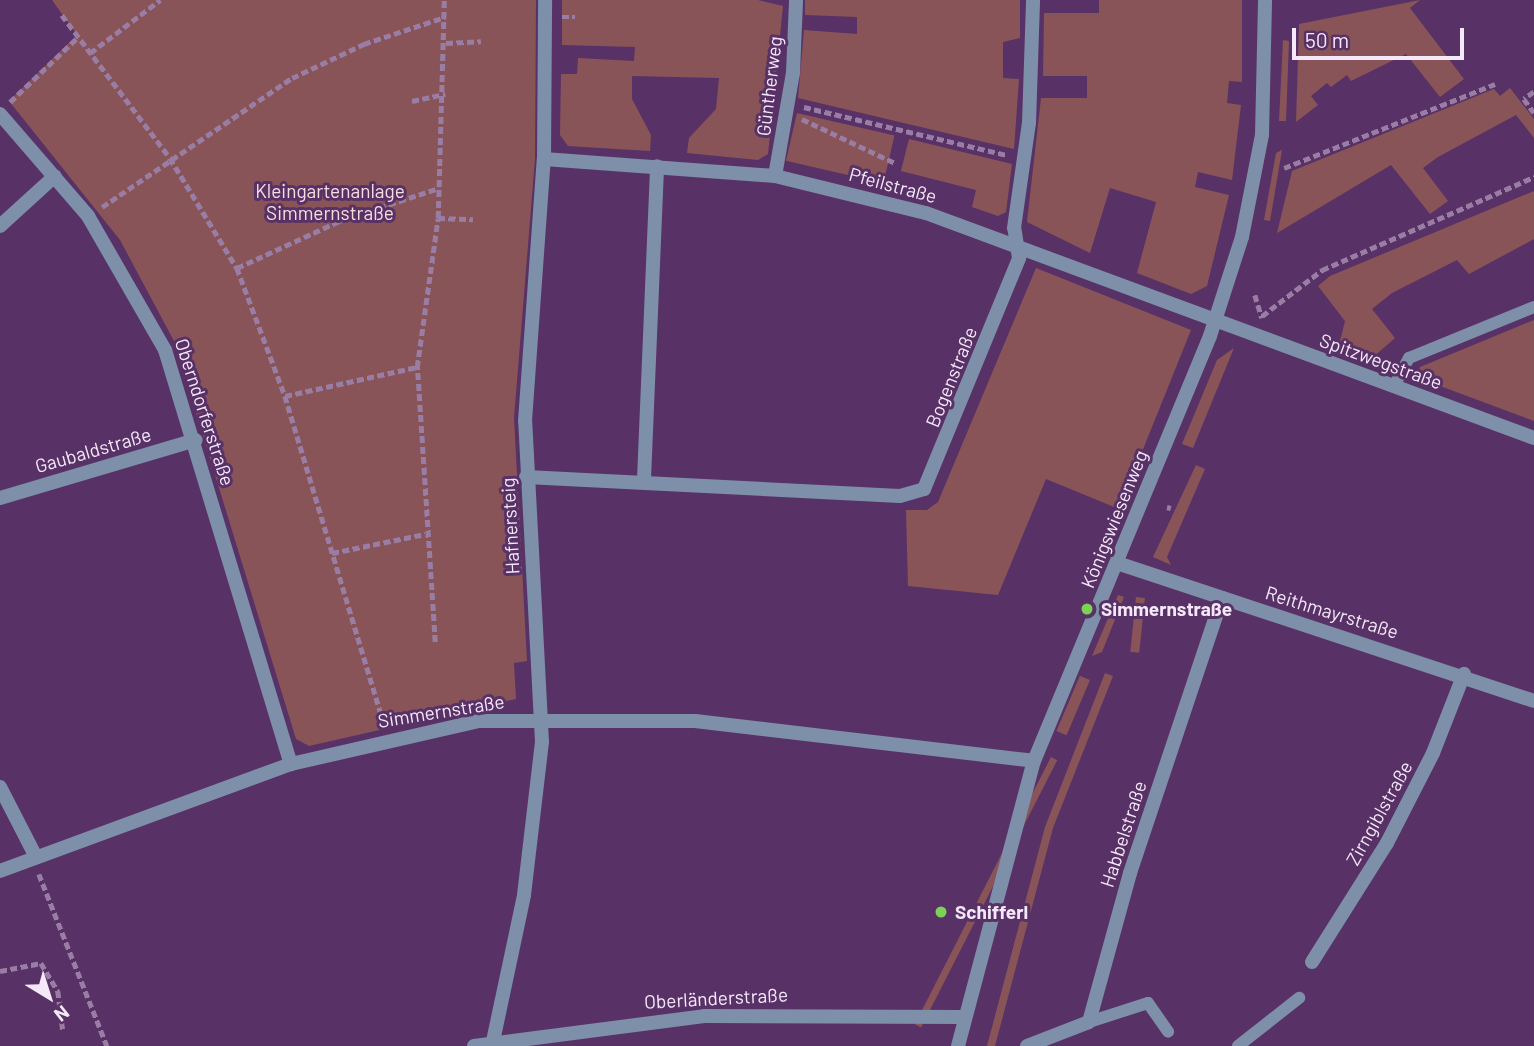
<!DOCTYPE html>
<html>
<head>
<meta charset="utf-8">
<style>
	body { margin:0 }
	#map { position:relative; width:1534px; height:1046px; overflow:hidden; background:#583266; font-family:Barlow,sans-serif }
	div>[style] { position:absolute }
	.green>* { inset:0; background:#895457; transform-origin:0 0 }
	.path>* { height:4.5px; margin-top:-2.25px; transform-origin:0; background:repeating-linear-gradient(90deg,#997da4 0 7px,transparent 0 10.5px) }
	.lane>* { height:12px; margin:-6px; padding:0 6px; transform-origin:6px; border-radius:6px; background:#7d8fa9 }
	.street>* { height:14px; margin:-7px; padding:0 7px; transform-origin:7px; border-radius:7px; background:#7d8fa9 }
	.dots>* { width:19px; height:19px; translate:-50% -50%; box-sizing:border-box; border:4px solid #583266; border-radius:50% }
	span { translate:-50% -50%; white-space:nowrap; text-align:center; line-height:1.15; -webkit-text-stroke:6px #583266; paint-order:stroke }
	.street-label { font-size:19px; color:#f6e8fb }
	.park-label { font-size:19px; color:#f7dddd }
	.poi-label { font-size:19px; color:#f6e8fb; font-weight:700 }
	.left { translate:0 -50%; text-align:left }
	.north { position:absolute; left:14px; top:962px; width:70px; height:70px; -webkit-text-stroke:5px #583266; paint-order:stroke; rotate:142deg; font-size:19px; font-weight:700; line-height:28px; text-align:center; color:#f6e8fb }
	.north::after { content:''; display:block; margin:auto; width:24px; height:32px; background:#f6e8fb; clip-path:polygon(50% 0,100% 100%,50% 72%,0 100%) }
	.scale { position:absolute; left:1292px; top:28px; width:172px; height:32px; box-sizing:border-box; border:4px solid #f6e8fb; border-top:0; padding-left:9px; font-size:21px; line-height:24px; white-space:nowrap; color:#f6e8fb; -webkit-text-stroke:5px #583266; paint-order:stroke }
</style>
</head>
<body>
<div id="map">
	<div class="green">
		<i style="clip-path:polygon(52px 0,536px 0,535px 159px,514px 418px,527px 661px,514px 663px,516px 699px,309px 746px,296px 739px,174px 341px,120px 240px,9px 101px,77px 35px)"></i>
		<i style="clip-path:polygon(562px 0,758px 0,783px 6px,768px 154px,758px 160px,687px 153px,689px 138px,716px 109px,719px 78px,632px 76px,632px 99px,651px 135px,650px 151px,568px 146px,560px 135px,561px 74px,577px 74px,578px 58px,634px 61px,635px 47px,562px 45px)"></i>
		<i style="clip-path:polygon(805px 0,1020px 0,1020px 38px,1003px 42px,1003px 78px,1019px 79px,1014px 149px,798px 98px,804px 30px,857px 34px,857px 17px,805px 15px)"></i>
		<i style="clip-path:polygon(1099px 0,1242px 0,1242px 82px,1229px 81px,1227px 103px,1241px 105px,1232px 180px,1198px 172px,1195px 187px,1229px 195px,1207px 286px,1191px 294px,1137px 273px,1156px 202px,1110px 188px,1090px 253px,1027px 222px,1041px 98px,1087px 98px,1087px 76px,1043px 76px,1044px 13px,1099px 13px)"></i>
		<i style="clip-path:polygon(1420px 0,1410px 8px,1464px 79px,1440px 97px,1406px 54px,1351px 81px,1347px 75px,1331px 87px,1327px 83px,1311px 96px,1318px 105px,1296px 122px,1299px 24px)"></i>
		<i style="clip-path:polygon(1283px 40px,1289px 41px,1286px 121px,1279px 121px)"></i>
		<i style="clip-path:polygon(1510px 88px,1534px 119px,1534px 138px,1516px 115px,1438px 157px,1423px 168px,1448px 201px,1430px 214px,1391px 165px,1277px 233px,1292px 171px,1494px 89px,1500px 96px)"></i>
		<i style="left:797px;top:113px;width:100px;height:49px;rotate:13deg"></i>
		<i style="clip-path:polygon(909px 139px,1012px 164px,1006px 212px,998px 216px,972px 207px,976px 190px,901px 171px)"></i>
		<i style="clip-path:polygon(1282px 150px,1270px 221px,1264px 220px,1276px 153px)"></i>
		<i style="clip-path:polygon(1534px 191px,1534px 239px,1469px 274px,1457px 260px,1392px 293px,1372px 309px,1395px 338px,1372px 358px,1339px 345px,1345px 321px,1318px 286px,1330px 276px)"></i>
		<i style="clip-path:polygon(1036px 268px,1191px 330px,1119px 509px,1046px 479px,998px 595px,908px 586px,906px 510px,927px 510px,938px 502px)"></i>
		<i style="clip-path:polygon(1534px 320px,1534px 421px,1416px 377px,1420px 367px)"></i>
		<i style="clip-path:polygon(1234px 348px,1193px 448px,1182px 444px,1217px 360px)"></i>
		<i style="clip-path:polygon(1196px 465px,1205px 469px,1167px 557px,1171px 565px,1153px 557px)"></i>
		<i style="clip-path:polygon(1118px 595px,1124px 597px,1102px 652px,1092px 656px)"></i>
		<i style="left:1136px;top:597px;width:9px;height:55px;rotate:6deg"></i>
		<i style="clip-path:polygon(1105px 673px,1113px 676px,1053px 828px,995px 1046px,987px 1046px,1045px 827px)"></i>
		<i style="left:1090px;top:680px;width:60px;height:11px;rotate:113deg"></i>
		<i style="left:1051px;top:757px;width:7px;height:300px;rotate:27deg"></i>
	</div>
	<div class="path">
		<i style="left:62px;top:15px;width:179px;rotate:52.9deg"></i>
		<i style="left:170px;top:158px;width:129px;rotate:58.7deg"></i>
		<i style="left:237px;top:268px;width:137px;rotate:69.4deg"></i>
		<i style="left:285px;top:396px;width:346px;rotate:73.2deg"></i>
		<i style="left:562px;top:17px;width:13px"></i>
		<i style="left:446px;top:43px;width:35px;rotate:-3deg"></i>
		<i style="left:90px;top:53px;width:88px;rotate:-37.1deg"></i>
		<i style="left:1534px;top:92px;width:12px;rotate:145deg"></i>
		<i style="left:1524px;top:99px;width:17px;rotate:54deg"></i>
		<i style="left:412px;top:101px;width:34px;rotate:-12deg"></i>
		<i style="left:10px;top:102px;width:94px;rotate:-43.7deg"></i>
		<i style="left:804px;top:107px;width:209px;rotate:13.3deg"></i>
		<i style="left:802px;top:119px;width:103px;rotate:25.3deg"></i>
		<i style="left:1284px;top:168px;width:227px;rotate:-21.7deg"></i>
		<i style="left:102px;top:207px;width:230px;rotate:-34.2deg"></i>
		<i style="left:292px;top:78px;width:80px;rotate:-25.3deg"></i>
		<i style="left:364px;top:44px;width:85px;rotate:-18.4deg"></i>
		<i style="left:438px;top:218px;width:35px;rotate:2deg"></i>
		<i style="left:237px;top:268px;width:112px;rotate:-24.7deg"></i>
		<i style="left:339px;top:221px;width:105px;rotate:-18.3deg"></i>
		<i style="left:1255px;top:295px;width:24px;rotate:73deg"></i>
		<i style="left:1262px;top:316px;width:76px;rotate:-37.5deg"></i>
		<i style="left:1322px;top:270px;width:232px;rotate:-23.7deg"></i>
		<i style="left:285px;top:396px;width:135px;rotate:-12.4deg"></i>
		<i style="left:1167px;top:507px;width:4px;rotate:14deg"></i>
		<i style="left:332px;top:553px;width:95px;rotate:-11.5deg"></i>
		<i style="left:435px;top:642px;width:276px;rotate:-93.7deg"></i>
		<i style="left:417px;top:367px;width:150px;rotate:-82deg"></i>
		<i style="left:438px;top:218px;width:218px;rotate:-88.4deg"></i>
		<i style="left:39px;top:874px;width:185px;rotate:68.4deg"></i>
		<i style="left:0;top:971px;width:42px;rotate:-11deg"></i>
		<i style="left:41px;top:963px;width:33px;rotate:59deg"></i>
		<i style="left:58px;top:991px;width:40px;rotate:82.9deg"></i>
	</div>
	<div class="lane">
		<i style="left:1394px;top:386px;width:32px;rotate:-62deg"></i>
		<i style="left:1409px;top:358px;width:135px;rotate:-22.2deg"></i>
		<i style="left:1089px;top:1022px;width:62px;rotate:-17.9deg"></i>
		<i style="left:1148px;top:1003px;width:35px;rotate:55deg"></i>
		<i style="left:1238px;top:1046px;width:78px;rotate:-38.2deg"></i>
	</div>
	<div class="street">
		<i style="left:0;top:114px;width:135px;rotate:49.2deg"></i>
		<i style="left:88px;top:216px;width:155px;rotate:60.1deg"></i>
		<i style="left:165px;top:350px;width:433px;rotate:73.1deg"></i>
		<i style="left:544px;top:159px;width:232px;rotate:4.2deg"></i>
		<i style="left:775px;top:176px;width:155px;rotate:13.8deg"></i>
		<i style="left:926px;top:213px;width:648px;rotate:20.31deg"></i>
		<i style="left:775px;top:176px;width:105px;rotate:-80.1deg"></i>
		<i style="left:793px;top:73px;width:73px;rotate:-87.6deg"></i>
		<i style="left:0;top:226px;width:74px;rotate:-42.3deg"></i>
		<i style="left:526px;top:477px;width:374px;rotate:2.9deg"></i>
		<i style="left:900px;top:496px;width:25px;rotate:-16deg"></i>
		<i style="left:924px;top:489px;width:250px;rotate:-67.6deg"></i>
		<i style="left:1019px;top:258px;width:30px;rotate:-99deg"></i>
		<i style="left:1014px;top:228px;width:106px;rotate:-81.9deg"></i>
		<i style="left:1029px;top:123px;width:123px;rotate:-88.1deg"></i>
		<i style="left:644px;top:479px;width:313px;rotate:-87.6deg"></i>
		<i style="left:0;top:498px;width:204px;rotate:-16.5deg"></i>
		<i style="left:1117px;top:563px;width:439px;rotate:18.3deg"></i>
		<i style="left:0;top:787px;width:79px;rotate:62.8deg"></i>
		<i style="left:0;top:871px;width:310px;rotate:-20.2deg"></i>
		<i style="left:291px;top:764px;width:193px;rotate:-12.9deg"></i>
		<i style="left:479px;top:721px;width:216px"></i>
		<i style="left:695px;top:721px;width:341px;rotate:6.7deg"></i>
		<i style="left:1312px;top:962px;width:141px;rotate:-57.8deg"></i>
		<i style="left:1387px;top:843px;width:101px;rotate:-62.9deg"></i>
		<i style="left:1433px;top:753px;width:85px;rotate:-68.6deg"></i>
		<i style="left:474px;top:1046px;width:232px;rotate:-7.4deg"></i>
		<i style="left:704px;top:1016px;width:258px;rotate:0.2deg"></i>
		<i style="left:492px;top:1046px;width:154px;rotate:-78deg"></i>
		<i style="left:524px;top:895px;width:154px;rotate:-83.3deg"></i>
		<i style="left:542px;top:742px;width:321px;rotate:-93deg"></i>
		<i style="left:525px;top:421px;width:263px;rotate:-85.9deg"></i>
		<i style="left:544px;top:159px;width:159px;rotate:-89.6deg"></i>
		<i style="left:958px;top:1046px;width:295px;rotate:-75.1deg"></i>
		<i style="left:1034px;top:761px;width:460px;rotate:-67.5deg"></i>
		<i style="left:1210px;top:336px;width:104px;rotate:-72.1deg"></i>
		<i style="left:1242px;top:237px;width:104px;rotate:-78.9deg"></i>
		<i style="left:1262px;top:135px;width:135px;rotate:-88.7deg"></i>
		<i style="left:1027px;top:1046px;width:66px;rotate:-21.2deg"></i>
		<i style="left:1089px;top:1022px;width:155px;rotate:-74.6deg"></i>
		<i style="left:1130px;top:873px;width:290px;rotate:-71.5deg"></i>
	</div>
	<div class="dots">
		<i style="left:1087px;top:609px;background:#7dd154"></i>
		<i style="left:941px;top:912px;background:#7dd154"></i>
	</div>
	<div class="street-label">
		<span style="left:769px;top:86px;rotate:-83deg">Güntherweg</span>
		<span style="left:893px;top:185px;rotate:15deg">Pfeilstraße</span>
		<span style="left:1381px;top:361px;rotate:20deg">Spitzwegstraße</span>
		<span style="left:951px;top:377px;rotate:-68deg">Bogenstraße</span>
		<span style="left:205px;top:412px;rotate:72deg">Oberndorferstraße</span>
		<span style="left:93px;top:450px;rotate:-16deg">Gaubaldstraße</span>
		<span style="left:1114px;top:519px;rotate:-68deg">Königswiesenweg</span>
		<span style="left:510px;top:526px;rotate:-93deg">Hafnersteig</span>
		<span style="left:1332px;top:612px;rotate:17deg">Reithmayrstraße</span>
		<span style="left:441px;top:711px;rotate:-9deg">Simmernstraße</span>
		<span style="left:1379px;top:813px;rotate:-61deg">Zirngiblstraße</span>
		<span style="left:1123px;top:834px;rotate:-72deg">Habbelstraße</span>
		<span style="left:716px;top:998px;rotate:-3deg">Oberländerstraße</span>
	</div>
	<div class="park-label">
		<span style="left:330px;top:202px">Kleingartenanlage<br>Simmernstraße</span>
	</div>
	<div class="poi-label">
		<span class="left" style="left:1101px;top:609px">Simmernstraße</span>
		<span class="left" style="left:955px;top:912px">Schifferl</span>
	</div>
	<div class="north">N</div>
	<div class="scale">50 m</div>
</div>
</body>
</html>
